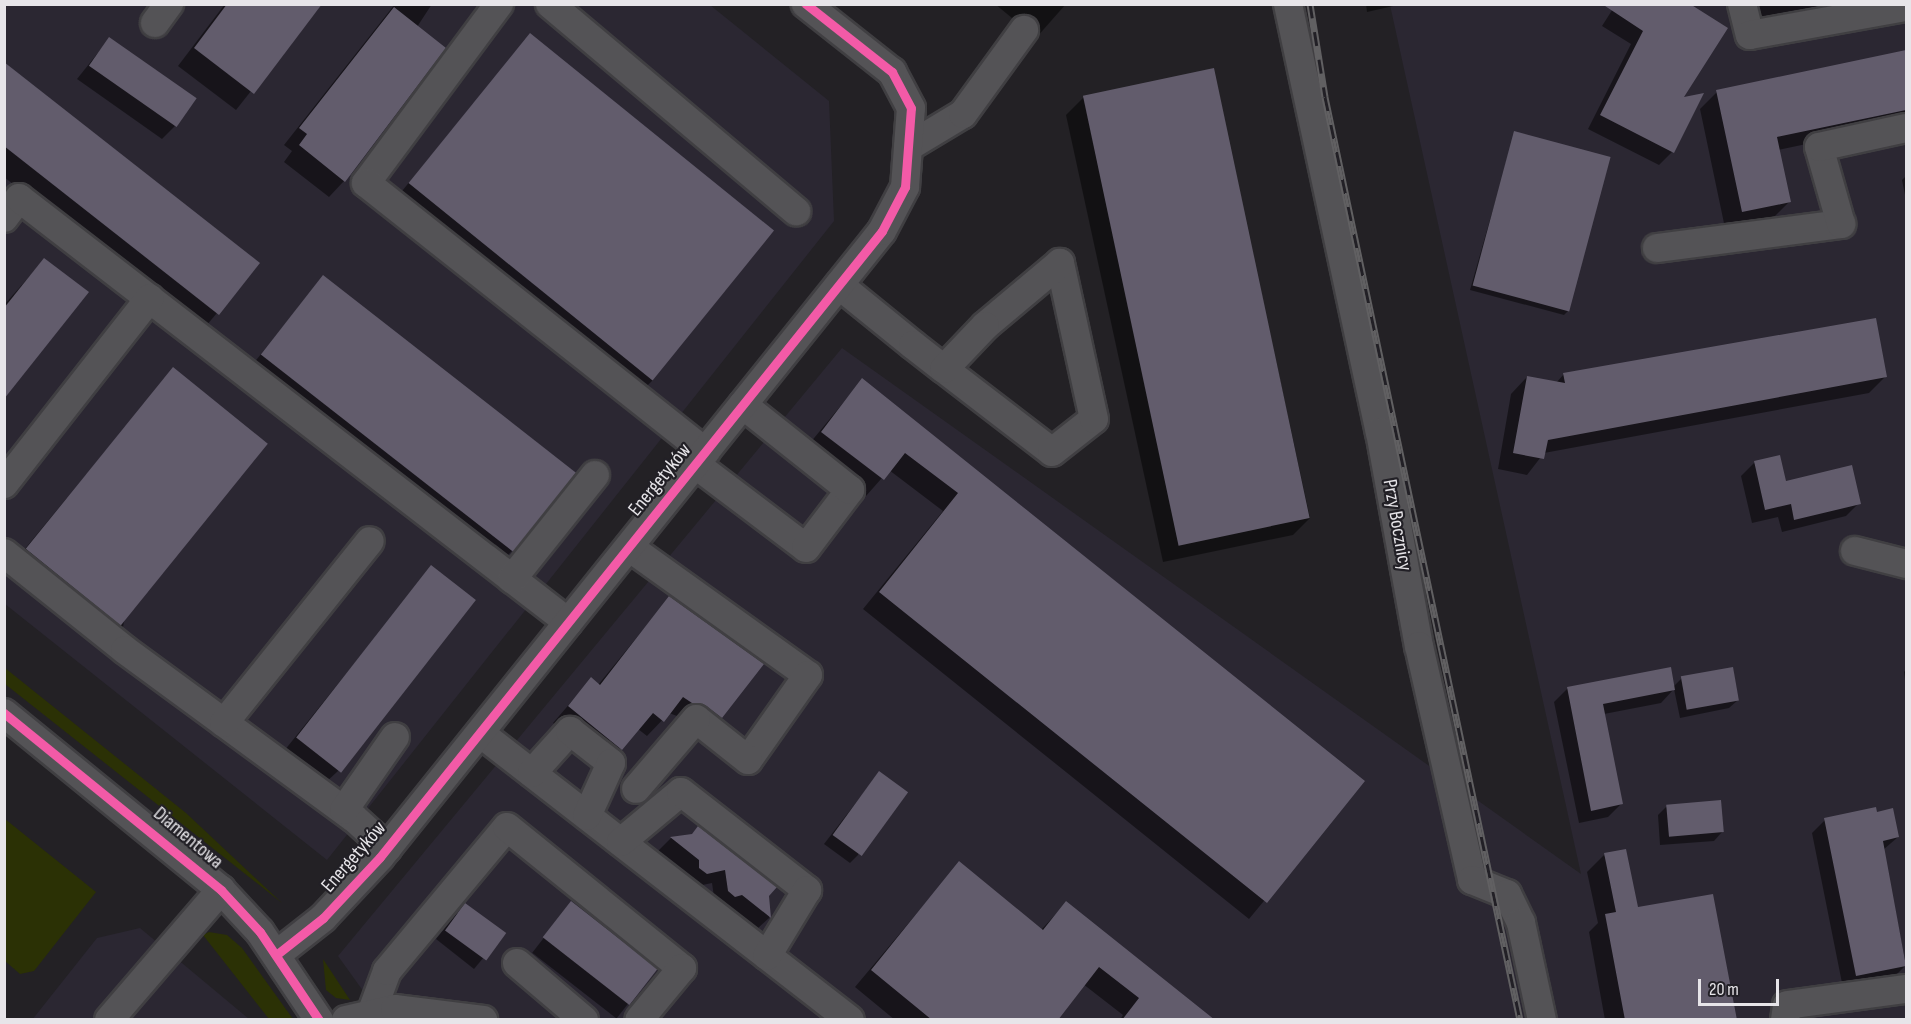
<!DOCTYPE html>
<html>
<head>
<meta charset="utf-8">
<style>
	body { margin:0 }
	#map { position:relative; width:1911px; height:1024px; overflow:hidden; background:#232125; font-family:"Sofia Sans Condensed",sans-serif }
	div>[style] { position:absolute }
	.built>* { inset:0; background:#2b2732 }
	.green>* { inset:0; background:#2b3105 }
	.shadow>* { inset:0; background:#0007; transform-origin:0 0 }
	.building>* { inset:0; background:#625c6c; transform-origin:0 0 }
	.roads { filter:drop-shadow(2px 0 #403f42) drop-shadow(-2px 0 #403f42) drop-shadow(0 2px #403f42) drop-shadow(0 -2px #403f42) }
	.minor>* { height:28px; margin:-14px; padding:0 14px; transform-origin:14px; border-radius:14px; background:#545356 }
	.rail>* { height:7px; margin-top:-3.5px; transform-origin:0; background:repeating-linear-gradient(90deg,#222026 0 14px,#616062 0 28px); box-sizing:border-box; border-block:2px solid #616062 }
	.cycleway>* { height:9px; margin:-4.5px; padding:0 4.5px; transform-origin:4.5px; border-radius:4.5px; background:#f35aa7 }
	span { translate:-50% -50%; white-space:nowrap; text-align:center; line-height:1.15; -webkit-text-stroke:4.5px #222026; paint-order:stroke }
	.street-label { font-size:20px; color:#e7e5e9 }
	.frame { position:absolute; inset:0; border:6px solid #e7e5e9; pointer-events:none }
	.scale { position:absolute; left:1698px; top:979px; width:81px; height:27px; box-sizing:border-box; border:3px solid #e7e5e9; border-top:0; padding-left:8px; font-size:18px; line-height:21px; white-space:nowrap; color:#e7e5e9; -webkit-text-stroke:4px #222026; paint-order:stroke }
</style>
</head>
<body>
<div id="map">
	<div class="built">
		<i style="clip-path:polygon(4px 5px,710px 5px,829px 101px,834px 221px,327px 860px,5px 604px)"></i>
		<i style="clip-path:polygon(1390px 5px,1906px 5px,1906px 1019px,384px 1020px,338px 956px,842px 348px,1581px 874px)"></i>
		<i style="clip-path:polygon(140px 928px,249px 1019px,32px 1020px,97px 938px)"></i>
	</div>
	<div class="green">
		<i style="clip-path:polygon(5px 668px,186px 813px,282px 903px,5px 684px)"></i>
		<i style="clip-path:polygon(5px 819px,96px 892px,34px 971px,20px 974px,5px 961px)"></i>
		<i style="clip-path:polygon(209px 932px,227px 935px,242px 948px,293px 1019px,269px 1019px,203px 935px)"></i>
		<i style="clip-path:polygon(323px 959px,350px 1000px,336px 998px,326px 990px)"></i>
	</div>
	<div class="shadow">
		<i style="clip-path:polygon(225px 4px,320px 4px,236px 110px,178px 66px)"></i>
		<i style="clip-path:polygon(395px 4px,432px 4px,417px 27px,344px 181px,329px 197px,284px 162px,292px 151px,284px 145px)"></i>
		<i style="clip-path:polygon(995px 4px,1066px 4px,1036px 38px)"></i>
		<i style="clip-path:polygon(1366px 4px,1402px 4px,1367px 12px)"></i>
		<i style="clip-path:polygon(1616px 4px,1687px 4px,1681px 99px,1672px 152px,1659px 165px,1588px 129px,1631px 44px,1602px 26px)"></i>
		<i style="clip-path:polygon(1758px 4px,1846px 4px,1761px 22px)"></i>
		<i style="clip-path:polygon(530px 35px,653px 380px,636px 397px,393px 202px)"></i>
		<i style="clip-path:polygon(109px 39px,175px 126px,162px 139px,77px 79px)"></i>
		<i style="clip-path:polygon(1906px 52px,1906px 123px,1778px 150px,1789px 202px,1772px 219px,1725px 228px,1700px 109px,1717px 92px)"></i>
		<i style="clip-path:polygon(4px 63px,258px 264px,201px 332px,4px 177px)"></i>
		<i style="clip-path:polygon(1213px 70px,1310px 518px,1293px 535px,1163px 562px,1066px 115px,1083px 98px)"></i>
		<i style="clip-path:polygon(1515px 132px,1568px 311px,1564px 315px,1470px 290px)"></i>
		<i style="clip-path:polygon(1906px 176px,1906px 200px,1902px 180px)"></i>
		<i style="clip-path:polygon(44px 260px,4px 397px,4px 305px)"></i>
		<i style="clip-path:polygon(323px 277px,512px 551px,499px 564px,249px 369px)"></i>
		<i style="clip-path:polygon(173px 369px,123px 627px,106px 644px,10px 567px)"></i>
		<i style="clip-path:polygon(1564px 374px,1885px 377px,1869px 393px,1544px 453px,1527px 475px,1498px 469px,1511px 394px,1527px 377px,1556px 383px)"></i>
		<i style="clip-path:polygon(862px 380px,1363px 781px,1249px 919px,863px 609px,943px 511px,889px 470px,866px 496px,805px 449px)"></i>
		<i style="clip-path:polygon(1754px 463px,1785px 483px,1859px 503px,1846px 516px,1782px 532px,1778px 517px,1752px 523px,1741px 476px)"></i>
		<i style="clip-path:polygon(432px 567px,338px 771px,324px 784px,284px 751px)"></i>
		<i style="clip-path:polygon(669px 598px,762px 664px,705px 733px,690px 721px,669px 713px,647px 736px,638px 729px,606px 765px,553px 723px,591px 679px,598px 685px)"></i>
		<i style="clip-path:polygon(1906px 669px,1906px 687px,1904px 672px)"></i>
		<i style="clip-path:polygon(1682px 678px,1738px 700px,1729px 708px,1680px 718px,1674px 689px,1661px 703px,1604px 714px,1621px 804px,1608px 817px,1579px 823px,1554px 702px,1567px 689px,1673px 687px)"></i>
		<i style="clip-path:polygon(879px 773px,858px 855px,850px 863px,824px 844px)"></i>
		<i style="clip-path:polygon(1666px 807px,1722px 832px,1714px 841px,1660px 845px,1658px 815px)"></i>
		<i style="clip-path:polygon(1825px 820px,1898px 837px,1883px 850px,1906px 965px,1893px 978px,1843px 988px,1812px 833px)"></i>
		<i style="clip-path:polygon(691px 835px,768px 896px,769px 918px,756px 930px,715px 904px,712px 883px,693px 887px,687px 881px,686px 873px,658px 851px,671px 838px)"></i>
		<i style="clip-path:polygon(1604px 855px,1637px 909px,1735px 1020px,1605px 1020px,1589px 932px,1598px 923px,1587px 872px)"></i>
		<i style="clip-path:polygon(959px 863px,1041px 930px,1066px 903px,1213px 1020px,1120px 1020px,1123px 1015px,1083px 984px,1056px 1020px,895px 1020px,855px 987px)"></i>
		<i style="left:571px;top:903px;width:107px;height:63px;rotate:38deg"></i>
		<i style="clip-path:polygon(457px 913px,504px 933px,474px 969px,436px 939px)"></i>
	</div>
	<div class="building">
		<i style="clip-path:polygon(227px 4px,322px 4px,254px 94px,194px 48px)"></i>
		<i style="clip-path:polygon(1602px 4px,1690px 4px,1728px 28px,1684px 97px,1704px 93px,1674px 153px,1600px 115px,1643px 31px)"></i>
		<i style="clip-path:polygon(394px 7px,446px 48px,345px 182px,299px 145px,307px 134px,299px 128px)"></i>
		<i style="left:530px;top:33px;width:314px;height:193px;rotate:39deg"></i>
		<i style="left:109px;top:37px;width:107px;height:35px;rotate:35deg"></i>
		<i style="clip-path:polygon(1906px 50px,1906px 110px,1777px 137px,1791px 202px,1742px 212px,1716px 90px)"></i>
		<i style="clip-path:polygon(4px 62px,260px 263px,219px 315px,4px 146px)"></i>
		<i style="left:1214px;top:68px;width:460px;height:134px;rotate:78deg"></i>
		<i style="left:1514px;top:131px;width:100px;height:160px;rotate:15deg"></i>
		<i style="clip-path:polygon(44px 258px,89px 292px,4px 399px,4px 308px)"></i>
		<i style="left:323px;top:275px;width:321px;height:101px;rotate:38deg"></i>
		<i style="clip-path:polygon(1876px 318px,1887px 377px,1548px 440px,1544px 459px,1513px 453px,1527px 376px,1565px 383px,1563px 373px)"></i>
		<i style="left:173px;top:367px;width:122px;height:234px;rotate:39deg"></i>
		<i style="clip-path:polygon(862px 378px,1365px 781px,1267px 903px,879px 592px,958px 493px,905px 453px,884px 480px,821px 432px)"></i>
		<i style="clip-path:polygon(1780px 455px,1786px 481px,1852px 465px,1861px 504px,1794px 520px,1791px 504px,1765px 510px,1754px 461px)"></i>
		<i style="left:431px;top:565px;width:57px;height:219px;rotate:38deg"></i>
		<i style="clip-path:polygon(669px 596px,764px 664px,722px 718px,706px 706px,692px 703px,683px 697px,664px 722px,653px 713px,622px 750px,568px 706px,591px 677px,600px 685px)"></i>
		<i style="clip-path:polygon(1671px 667px,1675px 690px,1603px 704px,1623px 804px,1591px 811px,1567px 687px)"></i>
		<i style="left:1733px;top:667px;width:34px;height:53px;rotate:80deg"></i>
		<i style="left:879px;top:771px;width:36px;height:79px;rotate:36deg"></i>
		<i style="left:1721px;top:800px;width:32px;height:55px;rotate:85deg"></i>
		<i style="clip-path:polygon(1876px 807px,1877px 812px,1893px 808px,1899px 837px,1883px 841px,1906px 966px,1856px 976px,1824px 818px)"></i>
		<i style="clip-path:polygon(698px 826px,777px 887px,769px 896px,771px 918px,742px 895px,735px 897px,728px 891px,725px 870px,707px 874px,699px 868px,699px 860px,670px 837px,692px 834px)"></i>
		<i style="clip-path:polygon(1626px 849px,1638px 907px,1713px 894px,1737px 1020px,1625px 1020px,1605px 914px,1616px 912px,1604px 853px)"></i>
		<i style="clip-path:polygon(959px 861px,1043px 930px,1066px 901px,1215px 1020px,1122px 1020px,1139px 998px,1099px 967px,1058px 1020px,932px 1020px,871px 970px)"></i>
		<i style="left:571px;top:901px;width:110px;height:46px;rotate:38deg"></i>
		<i style="left:465px;top:903px;width:51px;height:34px;rotate:36deg"></i>
	</div>
	<div class="roads">
		<div class="minor">
			<i style="left:499px;top:4px;width:223px;rotate:126.6deg"></i>
			<i style="left:366px;top:183px;width:433px;rotate:38.4deg"></i>
			<i style="left:550px;top:4px;width:322px;rotate:40.1deg"></i>
			<i style="left:1288px;top:4px;width:438px;rotate:77.9deg"></i>
			<i style="left:1380px;top:432px;width:218px;rotate:79.7deg"></i>
			<i style="left:1419px;top:646px;width:240px;rotate:77.2deg"></i>
			<i style="left:1472px;top:880px;width:38px;rotate:22deg"></i>
			<i style="left:1507px;top:894px;width:32px;rotate:64deg"></i>
			<i style="left:1521px;top:923px;width:99px;rotate:77.8deg"></i>
			<i style="left:1742px;top:4px;width:32px;rotate:76deg"></i>
			<i style="left:1750px;top:35px;width:158px;rotate:-10.2deg"></i>
			<i style="left:155px;top:23px;width:24px;rotate:-54deg"></i>
			<i style="left:908px;top:147px;width:64px;rotate:-31deg"></i>
			<i style="left:963px;top:114px;width:104px;rotate:-54deg"></i>
			<i style="left:4px;top:218px;width:25px;rotate:-53deg"></i>
			<i style="left:19px;top:198px;width:694px;rotate:37.68deg"></i>
			<i style="left:1657px;top:248px;width:186px;rotate:-7.4deg"></i>
			<i style="left:1841px;top:224px;width:80px;rotate:-105.9deg"></i>
			<i style="left:1819px;top:147px;width:89px;rotate:-12.3deg"></i>
			<i style="left:839px;top:285px;width:95px;rotate:39deg"></i>
			<i style="left:913px;top:345px;width:39px;rotate:38deg"></i>
			<i style="left:944px;top:369px;width:136px;rotate:37.5deg"></i>
			<i style="left:1052px;top:452px;width:53px;rotate:-38.2deg"></i>
			<i style="left:1094px;top:419px;width:160px;rotate:-102.3deg"></i>
			<i style="left:1060px;top:263px;width:98px;rotate:140deg"></i>
			<i style="left:985px;top:326px;width:59px;rotate:133.6deg"></i>
			<i style="left:695px;top:464px;width:139px;rotate:37.1deg"></i>
			<i style="left:806px;top:548px;width:73px;rotate:-52.8deg"></i>
			<i style="left:850px;top:490px;width:137px;rotate:-141.5deg"></i>
			<i style="left:4px;top:484px;width:236px;rotate:-51.9deg"></i>
			<i style="left:629px;top:547px;width:220px;rotate:35.6deg"></i>
			<i style="left:808px;top:675px;width:104px;rotate:125.2deg"></i>
			<i style="left:748px;top:760px;width:66px;rotate:-141.7deg"></i>
			<i style="left:696px;top:719px;width:92px;rotate:130.6deg"></i>
			<i style="left:1855px;top:551px;width:53px;rotate:14.3deg"></i>
			<i style="left:4px;top:553px;width:155px;rotate:38.7deg"></i>
			<i style="left:125px;top:650px;width:284px;rotate:36.3deg"></i>
			<i style="left:354px;top:818px;width:45px;rotate:42.3deg"></i>
			<i style="left:512px;top:579px;width:133px;rotate:-51.4deg"></i>
			<i style="left:4px;top:713px;width:280px;rotate:39.2deg"></i>
			<i style="left:221px;top:890px;width:57px;rotate:47.1deg"></i>
			<i style="left:260px;top:932px;width:106px;rotate:56.2deg"></i>
			<i style="left:224px;top:723px;width:233px;rotate:-51.3deg"></i>
			<i style="left:480px;top:733px;width:468px;rotate:37.8deg"></i>
			<i style="left:532px;top:773px;width:57px;rotate:-47.9deg"></i>
			<i style="left:570px;top:731px;width:52px;rotate:38deg"></i>
			<i style="left:611px;top:763px;width:58px;rotate:114.4deg"></i>
			<i style="left:344px;top:810px;width:89px;rotate:-55.1deg"></i>
			<i style="left:621px;top:842px;width:78px;rotate:-39.8deg"></i>
			<i style="left:681px;top:792px;width:160px;rotate:37.9deg"></i>
			<i style="left:807px;top:890px;width:77px;rotate:121.2deg"></i>
			<i style="left:276px;top:955px;width:60px;rotate:-38.2deg"></i>
			<i style="left:323px;top:918px;width:83px;rotate:-46.9deg"></i>
			<i style="left:380px;top:857px;width:802px;rotate:-51.27deg"></i>
			<i style="left:882px;top:231px;width:50px;rotate:-62.4deg"></i>
			<i style="left:905px;top:187px;width:79px;rotate:-85.7deg"></i>
			<i style="left:911px;top:108px;width:41px;rotate:-117.8deg"></i>
			<i style="left:892px;top:72px;width:110px;rotate:-141.7deg"></i>
			<i style="left:517px;top:963px;width:88px;rotate:40.4deg"></i>
			<i style="left:371px;top:1014px;width:46px;rotate:-69.6deg"></i>
			<i style="left:387px;top:971px;width:187px;rotate:-50.2deg"></i>
			<i style="left:507px;top:827px;width:225px;rotate:38.9deg"></i>
			<i style="left:682px;top:968px;width:67px;rotate:129.6deg"></i>
			<i style="left:109px;top:1020px;width:172px;rotate:-49.3deg"></i>
			<i style="left:346px;top:1020px;width:50px;rotate:-12.7deg"></i>
			<i style="left:395px;top:1009px;width:89px;rotate:7.1deg"></i>
			<i style="left:1785px;top:1020px;width:15px;rotate:-82deg"></i>
			<i style="left:1787px;top:1005px;width:120px;rotate:-7.7deg"></i>
		</div>
	</div>
	<div class="rail">
		<i style="left:1310px;top:4px;width:94px;rotate:80.8deg"></i>
		<i style="left:1325px;top:97px;width:943px;rotate:78.07deg"></i>
	</div>
	<div class="cycleway">
		<i style="left:4px;top:713px;width:280px;rotate:39.2deg"></i>
		<i style="left:221px;top:890px;width:57px;rotate:47.1deg"></i>
		<i style="left:260px;top:932px;width:106px;rotate:56.2deg"></i>
		<i style="left:276px;top:955px;width:60px;rotate:-38.2deg"></i>
		<i style="left:323px;top:918px;width:83px;rotate:-46.9deg"></i>
		<i style="left:380px;top:857px;width:802px;rotate:-51.27deg"></i>
		<i style="left:882px;top:231px;width:50px;rotate:-62.4deg"></i>
		<i style="left:905px;top:187px;width:79px;rotate:-85.7deg"></i>
		<i style="left:911px;top:108px;width:41px;rotate:-117.8deg"></i>
		<i style="left:892px;top:72px;width:110px;rotate:-141.7deg"></i>
	</div>
	<div class="street-label">
		<span style="left:660px;top:480px;rotate:-51deg">Energetyków</span>
		<span style="left:1397px;top:525px;rotate:80deg">Przy Bocznicy</span>
		<span style="left:188px;top:838px;rotate:40deg">Diamentowa</span>
		<span style="left:354px;top:857px;rotate:-49deg">Energetyków</span>
	</div>
	<div class="frame"></div>
	<div class="scale">20 m</div>
</div>
</body>
</html>
